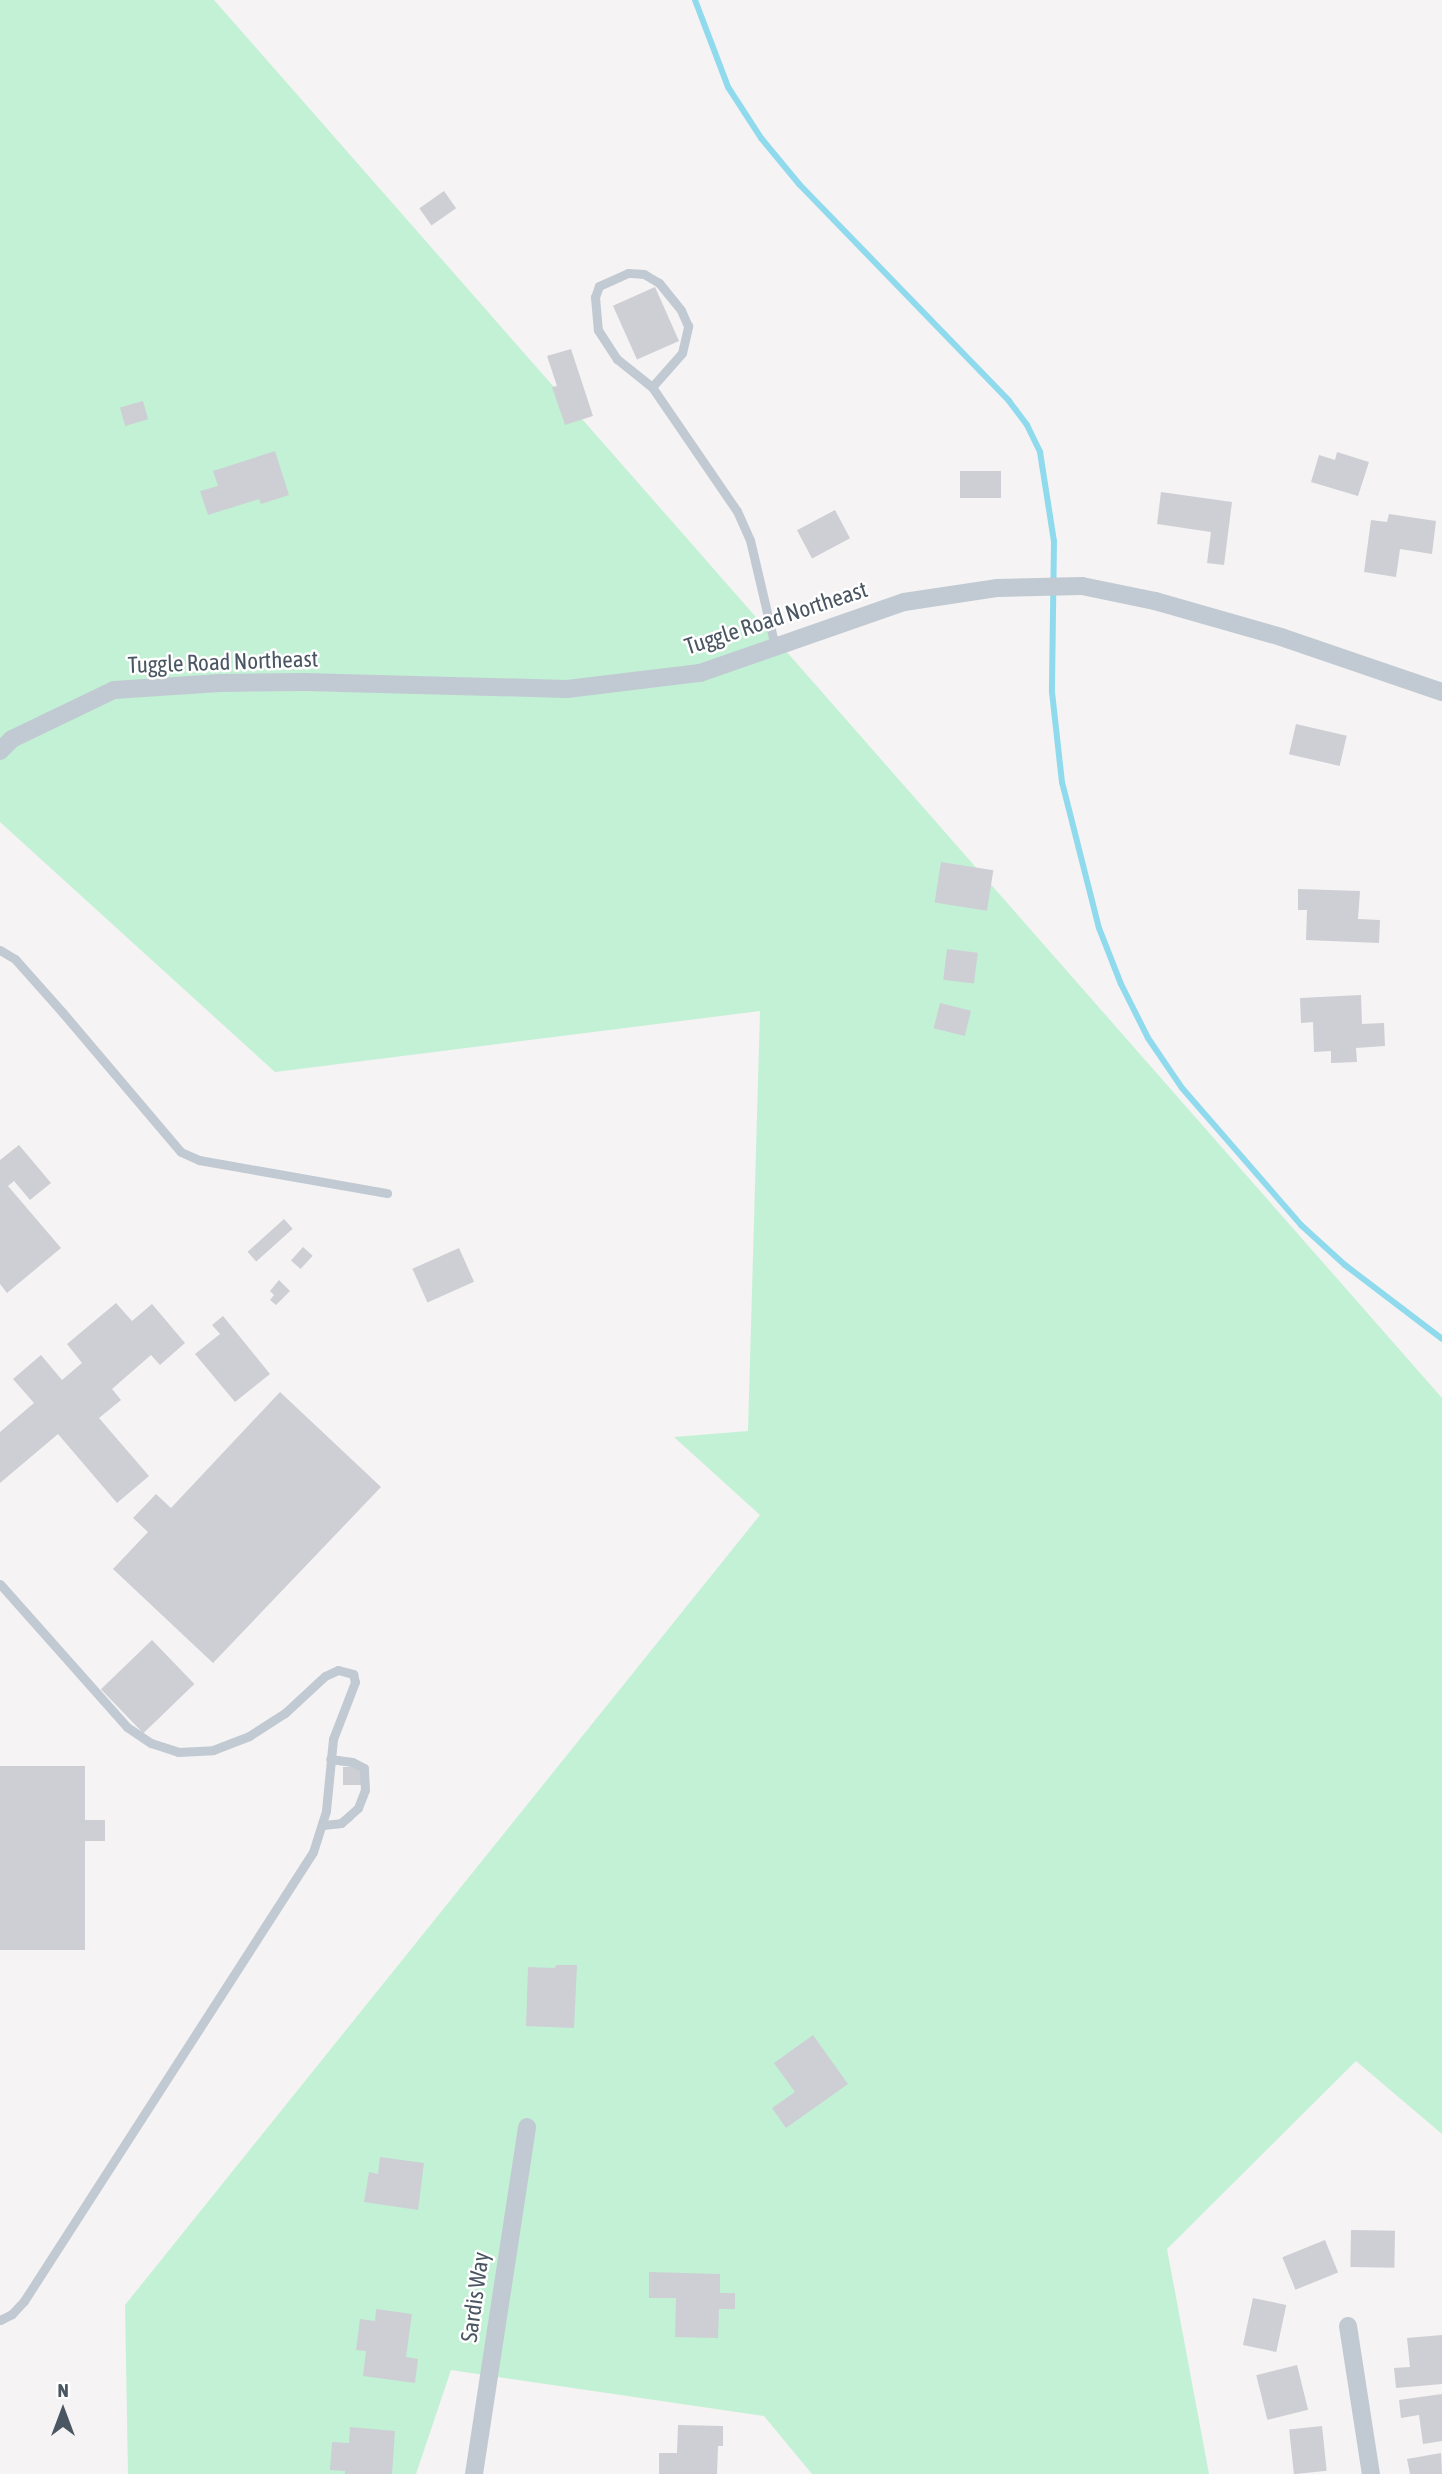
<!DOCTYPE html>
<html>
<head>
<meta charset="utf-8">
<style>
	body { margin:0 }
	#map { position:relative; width:1442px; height:2474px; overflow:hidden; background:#f5f3f3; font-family:"Asap Condensed",sans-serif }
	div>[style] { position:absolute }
	.green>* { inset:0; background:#c3f1d5 }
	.stream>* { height:6px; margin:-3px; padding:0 3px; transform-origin:3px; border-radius:3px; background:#90daee }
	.building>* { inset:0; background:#cdcfd5; transform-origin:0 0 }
	.service>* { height:9px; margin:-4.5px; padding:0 4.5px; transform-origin:4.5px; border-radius:4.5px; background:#c1cad2 }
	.minor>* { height:18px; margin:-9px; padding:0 9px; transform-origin:9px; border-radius:9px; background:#c1cad2 }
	span { translate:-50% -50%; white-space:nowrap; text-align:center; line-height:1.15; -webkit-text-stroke:5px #fff; paint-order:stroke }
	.street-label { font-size:23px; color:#4a5661 }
	.north { position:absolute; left:28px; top:2376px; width:70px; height:70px; -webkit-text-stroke:5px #fff; paint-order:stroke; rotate:0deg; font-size:19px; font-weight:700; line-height:28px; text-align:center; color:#4a5661 }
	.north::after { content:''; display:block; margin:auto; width:24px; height:32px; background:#4a5661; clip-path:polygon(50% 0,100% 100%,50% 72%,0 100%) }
</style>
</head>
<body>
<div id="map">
	<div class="green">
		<i style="clip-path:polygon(0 0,214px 0,1442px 1398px,1442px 2134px,1356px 2061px,1167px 2249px,1209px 2474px,812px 2474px,764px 2416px,451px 2370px,416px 2474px,128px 2474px,125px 2305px,760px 1515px,674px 1437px,748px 1431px,760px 1011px,275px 1072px,0 822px)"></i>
	</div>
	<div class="stream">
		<i style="left:695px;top:0;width:93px;rotate:69.2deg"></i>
		<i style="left:728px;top:87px;width:61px;rotate:57.1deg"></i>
		<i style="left:761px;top:138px;width:60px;rotate:50.4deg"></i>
		<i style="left:799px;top:184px;width:302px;rotate:45.9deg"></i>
		<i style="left:1009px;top:401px;width:30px;rotate:53deg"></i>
		<i style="left:1027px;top:425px;width:30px;rotate:64deg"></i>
		<i style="left:1040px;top:452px;width:90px;rotate:81.1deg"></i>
		<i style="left:1054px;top:541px;width:151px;rotate:90.8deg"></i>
		<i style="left:1052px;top:692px;width:91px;rotate:83.7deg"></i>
		<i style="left:1062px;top:782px;width:151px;rotate:75.8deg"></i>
		<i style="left:1099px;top:928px;width:60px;rotate:68.6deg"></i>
		<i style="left:1121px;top:984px;width:60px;rotate:63.4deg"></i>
		<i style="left:1148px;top:1038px;width:60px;rotate:55.8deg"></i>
		<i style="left:1182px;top:1088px;width:181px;rotate:49deg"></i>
		<i style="left:1301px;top:1225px;width:59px;rotate:42.3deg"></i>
		<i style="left:1345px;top:1265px;width:122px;rotate:37.3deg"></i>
	</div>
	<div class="building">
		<i style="left:444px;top:191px;width:21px;height:30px;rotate:55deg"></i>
		<i style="left:655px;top:287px;width:59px;height:46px;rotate:66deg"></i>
		<i style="clip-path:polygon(571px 349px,593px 416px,565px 425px,552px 387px,557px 386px,547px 356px)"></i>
		<i style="left:143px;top:401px;width:19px;height:24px;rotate:74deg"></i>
		<i style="clip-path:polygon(275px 451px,289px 495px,261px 504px,259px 499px,208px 515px,200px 491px,218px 486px,213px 471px)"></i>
		<i style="clip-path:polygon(1337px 452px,1369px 462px,1358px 496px,1311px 482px,1319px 455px,1335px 460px)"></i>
		<i style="left:960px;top:471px;width:41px;height:27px"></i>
		<i style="clip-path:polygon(1161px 492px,1232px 502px,1224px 565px,1207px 563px,1211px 532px,1157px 524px)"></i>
		<i style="left:835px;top:510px;width:32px;height:43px;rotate:62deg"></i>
		<i style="clip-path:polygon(1389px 514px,1436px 521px,1432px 554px,1400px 549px,1396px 577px,1364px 572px,1371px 520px,1387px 522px)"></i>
		<i style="left:1296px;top:724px;width:52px;height:31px;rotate:13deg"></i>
		<i style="left:941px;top:862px;width:53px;height:41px;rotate:9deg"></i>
		<i style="clip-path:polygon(1298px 889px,1360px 891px,1358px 919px,1380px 920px,1379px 943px,1306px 940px,1307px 910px,1298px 910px)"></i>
		<i style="left:947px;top:949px;width:31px;height:31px;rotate:7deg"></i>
		<i style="clip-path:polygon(1361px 995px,1362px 1024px,1384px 1023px,1385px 1046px,1356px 1048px,1357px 1062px,1331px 1063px,1331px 1051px,1314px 1052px,1313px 1022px,1301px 1023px,1300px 998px)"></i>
		<i style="left:940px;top:1003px;width:32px;height:26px;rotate:14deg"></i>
		<i style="clip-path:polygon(19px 1145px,51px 1183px,30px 1200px,14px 1181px,8px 1186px,61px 1248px,7px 1293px,0 1284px,0 1160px)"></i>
		<i style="left:284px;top:1219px;width:13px;height:49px;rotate:48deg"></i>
		<i style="left:303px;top:1247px;width:13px;height:18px;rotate:42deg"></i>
		<i style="left:459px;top:1248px;width:37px;height:51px;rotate:66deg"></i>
		<i style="clip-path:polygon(279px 1280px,290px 1291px,276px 1305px,270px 1300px,274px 1295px,270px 1291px)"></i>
		<i style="clip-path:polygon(116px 1303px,132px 1321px,152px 1304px,185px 1343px,160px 1365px,151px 1355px,112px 1389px,121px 1400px,99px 1418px,149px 1476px,117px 1503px,58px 1434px,0 1483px,0 1432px,34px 1403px,13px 1379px,41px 1355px,62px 1380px,82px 1363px,67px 1344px)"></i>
		<i style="clip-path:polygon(223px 1316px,270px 1374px,235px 1402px,195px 1354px,220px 1334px,212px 1325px)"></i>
		<i style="clip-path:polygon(280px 1392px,381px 1487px,213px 1663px,113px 1569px,148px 1532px,133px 1518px,156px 1494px,171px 1508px)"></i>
		<i style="left:152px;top:1640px;width:61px;height:71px;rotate:46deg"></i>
		<i style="clip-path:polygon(0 1766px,85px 1766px,85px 1820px,105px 1820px,105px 1841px,85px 1841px,85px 1950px,0 1950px)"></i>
		<i style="left:343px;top:1767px;width:18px;height:18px"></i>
		<i style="clip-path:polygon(556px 1965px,577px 1965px,574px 2028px,526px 2026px,528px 1967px,555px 1968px)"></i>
		<i style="clip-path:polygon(813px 2035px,848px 2084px,786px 2128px,772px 2108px,795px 2092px,774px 2063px)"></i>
		<i style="clip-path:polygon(380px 2157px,424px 2163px,418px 2210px,364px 2202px,369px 2172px,378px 2174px)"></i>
		<i style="left:1351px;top:2230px;width:44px;height:37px;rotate:1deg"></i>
		<i style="left:1325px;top:2240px;width:35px;height:46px;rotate:68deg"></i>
		<i style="clip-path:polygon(649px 2272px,720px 2274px,720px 2293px,735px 2293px,735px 2309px,719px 2309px,718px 2338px,675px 2337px,676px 2298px,649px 2298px)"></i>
		<i style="left:1253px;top:2298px;width:34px;height:48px;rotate:12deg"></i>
		<i style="clip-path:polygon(376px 2309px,412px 2314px,406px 2357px,418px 2359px,415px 2383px,363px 2376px,366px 2351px,356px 2350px,360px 2319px,375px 2321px)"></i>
		<i style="clip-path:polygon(1442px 2335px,1442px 2384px,1396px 2388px,1394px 2368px,1410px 2367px,1407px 2338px)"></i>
		<i style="left:1297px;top:2365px;width:46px;height:42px;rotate:76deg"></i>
		<i style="clip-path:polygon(1442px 2394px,1442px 2441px,1423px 2444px,1419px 2415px,1401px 2418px,1399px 2400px)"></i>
		<i style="clip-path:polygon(678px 2425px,723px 2426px,723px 2446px,718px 2446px,717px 2474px,659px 2474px,659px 2453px,677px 2453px)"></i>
		<i style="left:1322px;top:2426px;width:45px;height:33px;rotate:84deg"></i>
		<i style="clip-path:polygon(350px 2427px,395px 2431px,392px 2474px,345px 2474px,345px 2471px,330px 2470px,332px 2442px,349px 2443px)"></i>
		<i style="clip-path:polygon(1441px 2453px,1442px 2474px,1410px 2474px,1407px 2459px)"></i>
	</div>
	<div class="service">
		<i style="left:652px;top:387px;width:45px;rotate:-48.6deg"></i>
		<i style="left:682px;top:353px;width:28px;rotate:-77deg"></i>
		<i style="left:688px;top:326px;width:17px;rotate:-114deg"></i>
		<i style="left:681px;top:310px;width:35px;rotate:-129deg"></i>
		<i style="left:659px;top:283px;width:17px;rotate:-149deg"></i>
		<i style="left:644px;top:274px;width:16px;rotate:-176deg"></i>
		<i style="left:628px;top:273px;width:32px;rotate:156deg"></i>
		<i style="left:599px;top:286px;width:12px;rotate:110deg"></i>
		<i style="left:595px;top:297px;width:33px;rotate:85deg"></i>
		<i style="left:598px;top:330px;width:35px;rotate:57deg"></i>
		<i style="left:617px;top:359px;width:45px;rotate:38.7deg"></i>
		<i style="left:652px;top:387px;width:150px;rotate:55.6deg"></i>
		<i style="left:737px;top:511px;width:32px;rotate:66deg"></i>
		<i style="left:750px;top:540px;width:110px;rotate:76.8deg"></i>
		<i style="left:0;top:950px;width:17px;rotate:31deg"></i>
		<i style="left:15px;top:959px;width:72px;rotate:48.4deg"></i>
		<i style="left:63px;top:1013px;width:182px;rotate:49.7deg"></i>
		<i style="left:181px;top:1152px;width:20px;rotate:24deg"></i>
		<i style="left:199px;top:1160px;width:191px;rotate:10deg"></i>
		<i style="left:0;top:1584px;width:191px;rotate:48.4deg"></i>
		<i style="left:127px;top:1727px;width:29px;rotate:34deg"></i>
		<i style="left:151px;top:1743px;width:28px;rotate:18deg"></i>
		<i style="left:178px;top:1752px;width:35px;rotate:-3deg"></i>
		<i style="left:213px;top:1750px;width:39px;rotate:-21deg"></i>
		<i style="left:249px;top:1736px;width:43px;rotate:-32.6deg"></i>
		<i style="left:285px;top:1713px;width:54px;rotate:-42.8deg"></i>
		<i style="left:325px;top:1676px;width:14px;rotate:-25deg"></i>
		<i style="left:338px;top:1670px;width:16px;rotate:15deg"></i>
		<i style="left:353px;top:1674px;width:8px;rotate:76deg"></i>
		<i style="left:355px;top:1682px;width:61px;rotate:111.1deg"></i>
		<i style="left:333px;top:1739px;width:72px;rotate:95.6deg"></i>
		<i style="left:326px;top:1811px;width:43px;rotate:107.6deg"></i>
		<i style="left:313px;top:1852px;width:534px;rotate:122.77deg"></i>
		<i style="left:24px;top:2301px;width:18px;rotate:133deg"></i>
		<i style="left:12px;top:2314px;width:13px;rotate:153deg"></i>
		<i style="left:323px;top:1825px;width:18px;rotate:-6deg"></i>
		<i style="left:341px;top:1823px;width:11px;rotate:-41deg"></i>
		<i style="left:349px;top:1816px;width:12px;rotate:-42deg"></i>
		<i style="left:358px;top:1808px;width:19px;rotate:-69deg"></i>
		<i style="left:365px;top:1790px;width:22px;rotate:-93deg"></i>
		<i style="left:364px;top:1768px;width:13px;rotate:-153deg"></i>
		<i style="left:352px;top:1762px;width:22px;rotate:-172deg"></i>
	</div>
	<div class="minor">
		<i style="left:0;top:751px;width:17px;rotate:-45deg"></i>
		<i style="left:12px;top:739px;width:113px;rotate:-25.7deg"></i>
		<i style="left:114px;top:690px;width:106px;rotate:-3.8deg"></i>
		<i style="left:220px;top:683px;width:84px;rotate:-0.7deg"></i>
		<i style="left:304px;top:682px;width:263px;rotate:1.5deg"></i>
		<i style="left:567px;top:689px;width:134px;rotate:-6.9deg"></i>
		<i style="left:700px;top:673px;width:216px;rotate:-19.2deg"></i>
		<i style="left:904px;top:602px;width:95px;rotate:-8.5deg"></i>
		<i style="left:998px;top:588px;width:84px;rotate:-1.4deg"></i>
		<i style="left:1082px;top:586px;width:75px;rotate:11.6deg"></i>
		<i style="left:1155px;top:601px;width:131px;rotate:15.9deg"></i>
		<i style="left:1281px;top:637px;width:170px;rotate:18.9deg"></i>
		<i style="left:1348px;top:2326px;width:150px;rotate:81.2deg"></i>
		<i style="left:474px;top:2474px;width:351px;rotate:-81.3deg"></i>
	</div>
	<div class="street-label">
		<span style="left:776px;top:618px;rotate:-18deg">Tuggle Road Northeast</span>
		<span style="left:223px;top:662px;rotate:-2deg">Tuggle Road Northeast</span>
		<span style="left:475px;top:2297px;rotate:-82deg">Sardis Way</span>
	</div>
	<div class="north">N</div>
</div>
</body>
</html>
